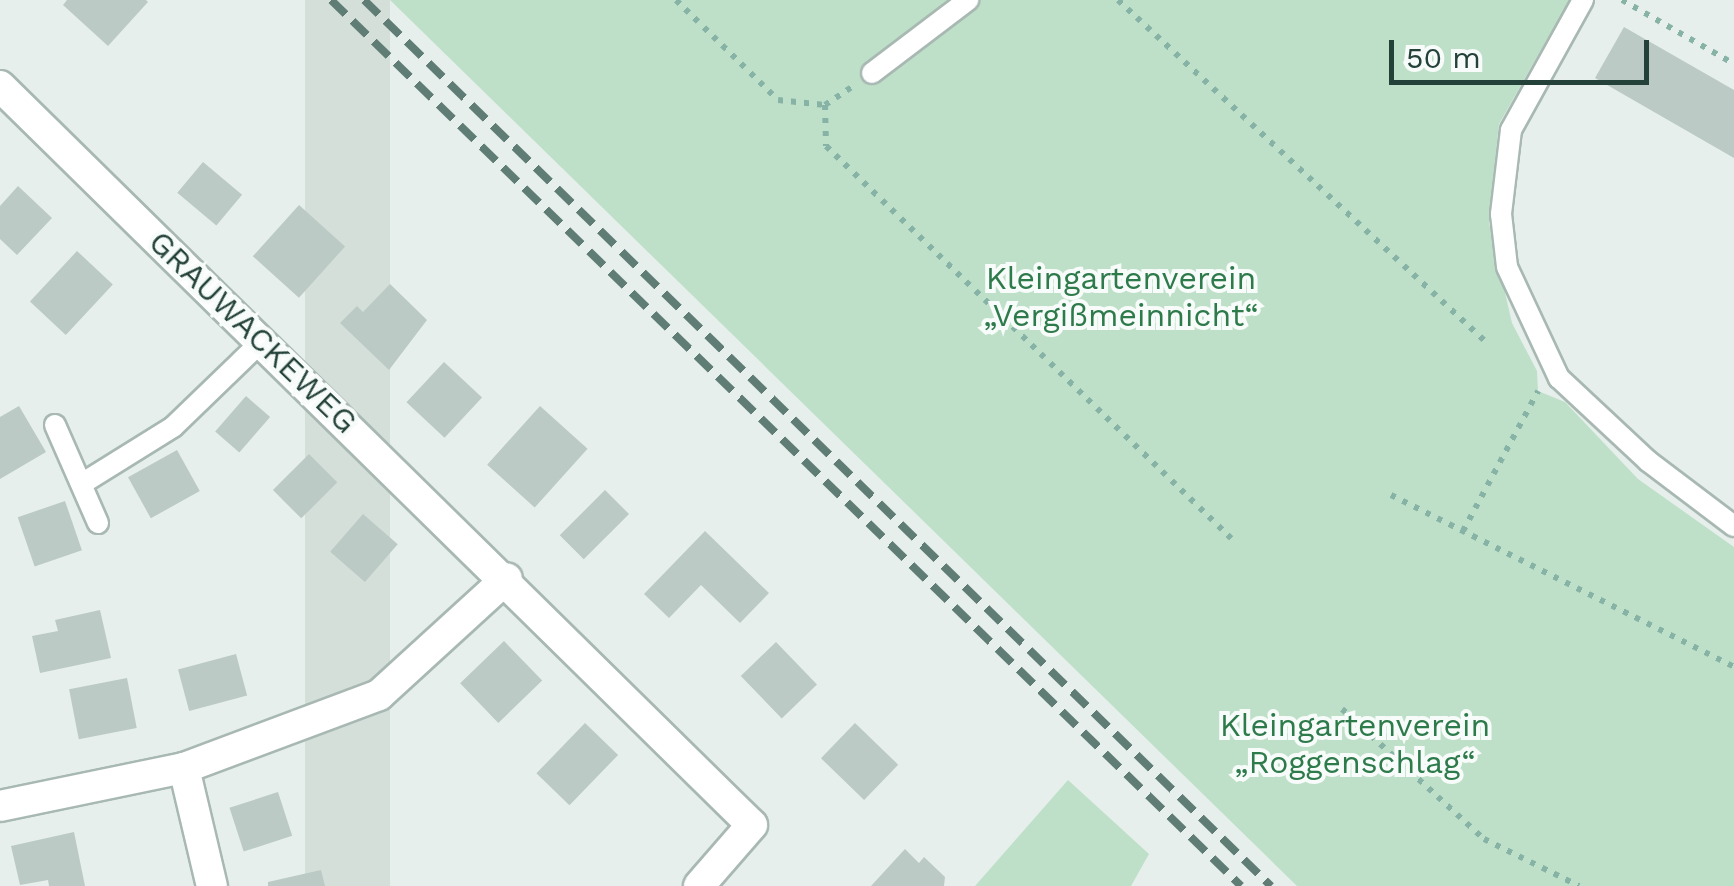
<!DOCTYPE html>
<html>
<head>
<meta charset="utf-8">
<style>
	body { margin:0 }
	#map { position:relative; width:1734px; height:886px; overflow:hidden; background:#e6efeb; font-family:"Work Sans",sans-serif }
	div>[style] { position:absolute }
	.built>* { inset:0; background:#d4dfda; transform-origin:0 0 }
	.green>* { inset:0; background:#bfe0c8 }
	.building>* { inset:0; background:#bbcac4; transform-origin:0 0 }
	.path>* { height:6px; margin-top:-3px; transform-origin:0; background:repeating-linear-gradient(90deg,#86b3a5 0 5px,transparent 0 13px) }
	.roads { filter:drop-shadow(2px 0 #a8b8b2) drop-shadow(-2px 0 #a8b8b2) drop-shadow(0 2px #a8b8b2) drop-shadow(0 -2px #a8b8b2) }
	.service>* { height:20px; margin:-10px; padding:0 10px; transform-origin:10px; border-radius:10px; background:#fff }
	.minor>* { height:30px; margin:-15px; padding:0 15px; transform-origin:15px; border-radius:15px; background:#fff }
	.rail>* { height:8px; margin-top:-4px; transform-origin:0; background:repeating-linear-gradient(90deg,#5f7d75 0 20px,transparent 0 30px) }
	span { translate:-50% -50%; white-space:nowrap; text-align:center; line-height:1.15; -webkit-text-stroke:8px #f7fbf9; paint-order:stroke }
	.park-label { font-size:32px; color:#2d7a4b }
	.street-label { font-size:32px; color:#24423a }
	.scale { position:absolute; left:1389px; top:40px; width:260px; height:45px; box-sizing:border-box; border:5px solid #24423a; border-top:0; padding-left:12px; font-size:30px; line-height:35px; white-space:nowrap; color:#24423a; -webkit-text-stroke:8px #f7fbf9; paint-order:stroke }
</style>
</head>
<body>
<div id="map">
	<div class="built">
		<i style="left:305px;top:0;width:85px;height:1268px"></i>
	</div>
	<div class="green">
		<i style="clip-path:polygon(390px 0,1569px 0,1499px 124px,1489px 223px,1512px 323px,1537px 371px,1538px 391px,1565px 402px,1638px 479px,1734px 547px,1734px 886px,1297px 886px)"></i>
		<i style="clip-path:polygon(1068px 780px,1149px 854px,1131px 886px,975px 886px)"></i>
	</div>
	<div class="building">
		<i style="clip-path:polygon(67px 0,146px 0,148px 2px,108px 46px,63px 5px)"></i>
		<i style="clip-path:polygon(1624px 27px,1734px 90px,1734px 158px,1595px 78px)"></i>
		<i style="left:203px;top:162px;width:51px;height:40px;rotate:40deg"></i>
		<i style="clip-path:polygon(18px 186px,52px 218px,17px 255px,0 239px,0 206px)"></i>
		<i style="left:299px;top:205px;width:62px;height:69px;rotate:42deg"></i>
		<i style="left:77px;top:251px;width:49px;height:69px;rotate:43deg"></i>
		<i style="clip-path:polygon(390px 284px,427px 320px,389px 370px,340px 323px,357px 306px,363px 312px)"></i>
		<i style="left:444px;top:362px;width:52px;height:55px;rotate:43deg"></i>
		<i style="left:246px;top:396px;width:32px;height:47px;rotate:41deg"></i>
		<i style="clip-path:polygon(19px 406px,46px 452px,0 479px,0 417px)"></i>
		<i style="left:540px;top:406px;width:64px;height:79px;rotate:42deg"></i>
		<i style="left:177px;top:450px;width:47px;height:56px;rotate:61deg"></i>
		<i style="left:309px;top:454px;width:40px;height:51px;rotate:45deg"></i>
		<i style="left:605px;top:490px;width:34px;height:64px;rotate:45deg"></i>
		<i style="left:65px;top:501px;width:52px;height:50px;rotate:71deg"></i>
		<i style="left:363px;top:514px;width:46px;height:50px;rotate:41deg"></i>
		<i style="clip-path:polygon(705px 531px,769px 593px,740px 623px,701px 585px,669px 618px,644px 594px)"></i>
		<i style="clip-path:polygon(100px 610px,111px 658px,40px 673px,32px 636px,58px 631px,55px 620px)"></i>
		<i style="left:504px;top:641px;width:55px;height:61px;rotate:46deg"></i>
		<i style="left:776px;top:642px;width:59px;height:49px;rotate:46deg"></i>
		<i style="left:236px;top:654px;width:43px;height:60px;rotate:75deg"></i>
		<i style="left:127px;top:678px;width:51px;height:59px;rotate:79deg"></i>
		<i style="left:585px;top:723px;width:46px;height:70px;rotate:44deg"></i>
		<i style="left:855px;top:723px;width:60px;height:49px;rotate:44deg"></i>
		<i style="left:278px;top:792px;width:46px;height:51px;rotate:72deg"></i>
		<i style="clip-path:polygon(74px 832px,85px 886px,49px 886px,48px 880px,20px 885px,11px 846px)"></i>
		<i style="clip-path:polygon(905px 849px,919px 863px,924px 857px,945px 877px,944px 886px,871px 886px)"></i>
		<i style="clip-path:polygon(321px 870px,325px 886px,268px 886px,268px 882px)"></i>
	</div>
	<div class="path">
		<i style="left:676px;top:0;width:143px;rotate:44.4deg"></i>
		<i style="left:778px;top:100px;width:47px;rotate:6.1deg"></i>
		<i style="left:825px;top:105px;width:34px;rotate:-34deg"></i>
		<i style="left:1118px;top:0;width:502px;rotate:42.9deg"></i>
		<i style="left:1622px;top:0;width:129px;rotate:29.7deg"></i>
		<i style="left:825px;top:105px;width:41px;rotate:88.6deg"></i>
		<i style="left:826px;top:146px;width:564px;rotate:44.07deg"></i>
		<i style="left:1391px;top:495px;width:384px;rotate:26.6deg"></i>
		<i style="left:1463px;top:531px;width:159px;rotate:-61.8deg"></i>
		<i style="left:1342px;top:709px;width:193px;rotate:42.5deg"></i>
		<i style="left:1484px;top:839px;width:106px;rotate:26.3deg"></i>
	</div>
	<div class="roads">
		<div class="service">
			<i style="left:1583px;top:0;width:149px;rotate:119deg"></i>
			<i style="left:1511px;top:130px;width:85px;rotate:96.8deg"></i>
			<i style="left:1501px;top:214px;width:53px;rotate:83.5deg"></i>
			<i style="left:1507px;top:267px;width:123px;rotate:64.9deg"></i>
			<i style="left:1559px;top:378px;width:122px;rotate:43deg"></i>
			<i style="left:1648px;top:461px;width:108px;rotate:37.1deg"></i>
			<i style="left:872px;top:73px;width:121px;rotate:-37.2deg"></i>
			<i style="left:55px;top:425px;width:107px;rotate:66.3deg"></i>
			<i style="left:83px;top:483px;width:106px;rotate:-31.9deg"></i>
			<i style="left:173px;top:427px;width:124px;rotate:-44deg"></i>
		</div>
		<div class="minor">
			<i style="left:0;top:86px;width:1054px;rotate:44.5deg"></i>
			<i style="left:752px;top:825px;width:81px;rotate:131deg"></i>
			<i style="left:184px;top:768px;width:121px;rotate:76.7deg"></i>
			<i style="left:0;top:806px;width:188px;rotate:-11.7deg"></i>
			<i style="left:184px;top:768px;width:208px;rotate:-20.5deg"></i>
			<i style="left:379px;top:695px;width:173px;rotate:-42.4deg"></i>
		</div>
	</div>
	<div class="rail">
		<i style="left:331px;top:0;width:1270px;rotate:44.23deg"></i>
		<i style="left:364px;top:0;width:1268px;rotate:44.33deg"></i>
	</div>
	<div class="park-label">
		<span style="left:1121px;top:297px">Kleingartenverein<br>„Vergißmeinnicht“</span>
		<span style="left:1355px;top:744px">Kleingartenverein<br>„Roggenschlag“</span>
	</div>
	<div class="street-label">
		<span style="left:253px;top:332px;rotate:44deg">GRAUWACKEWEG</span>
	</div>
	<div class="scale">50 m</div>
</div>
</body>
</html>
